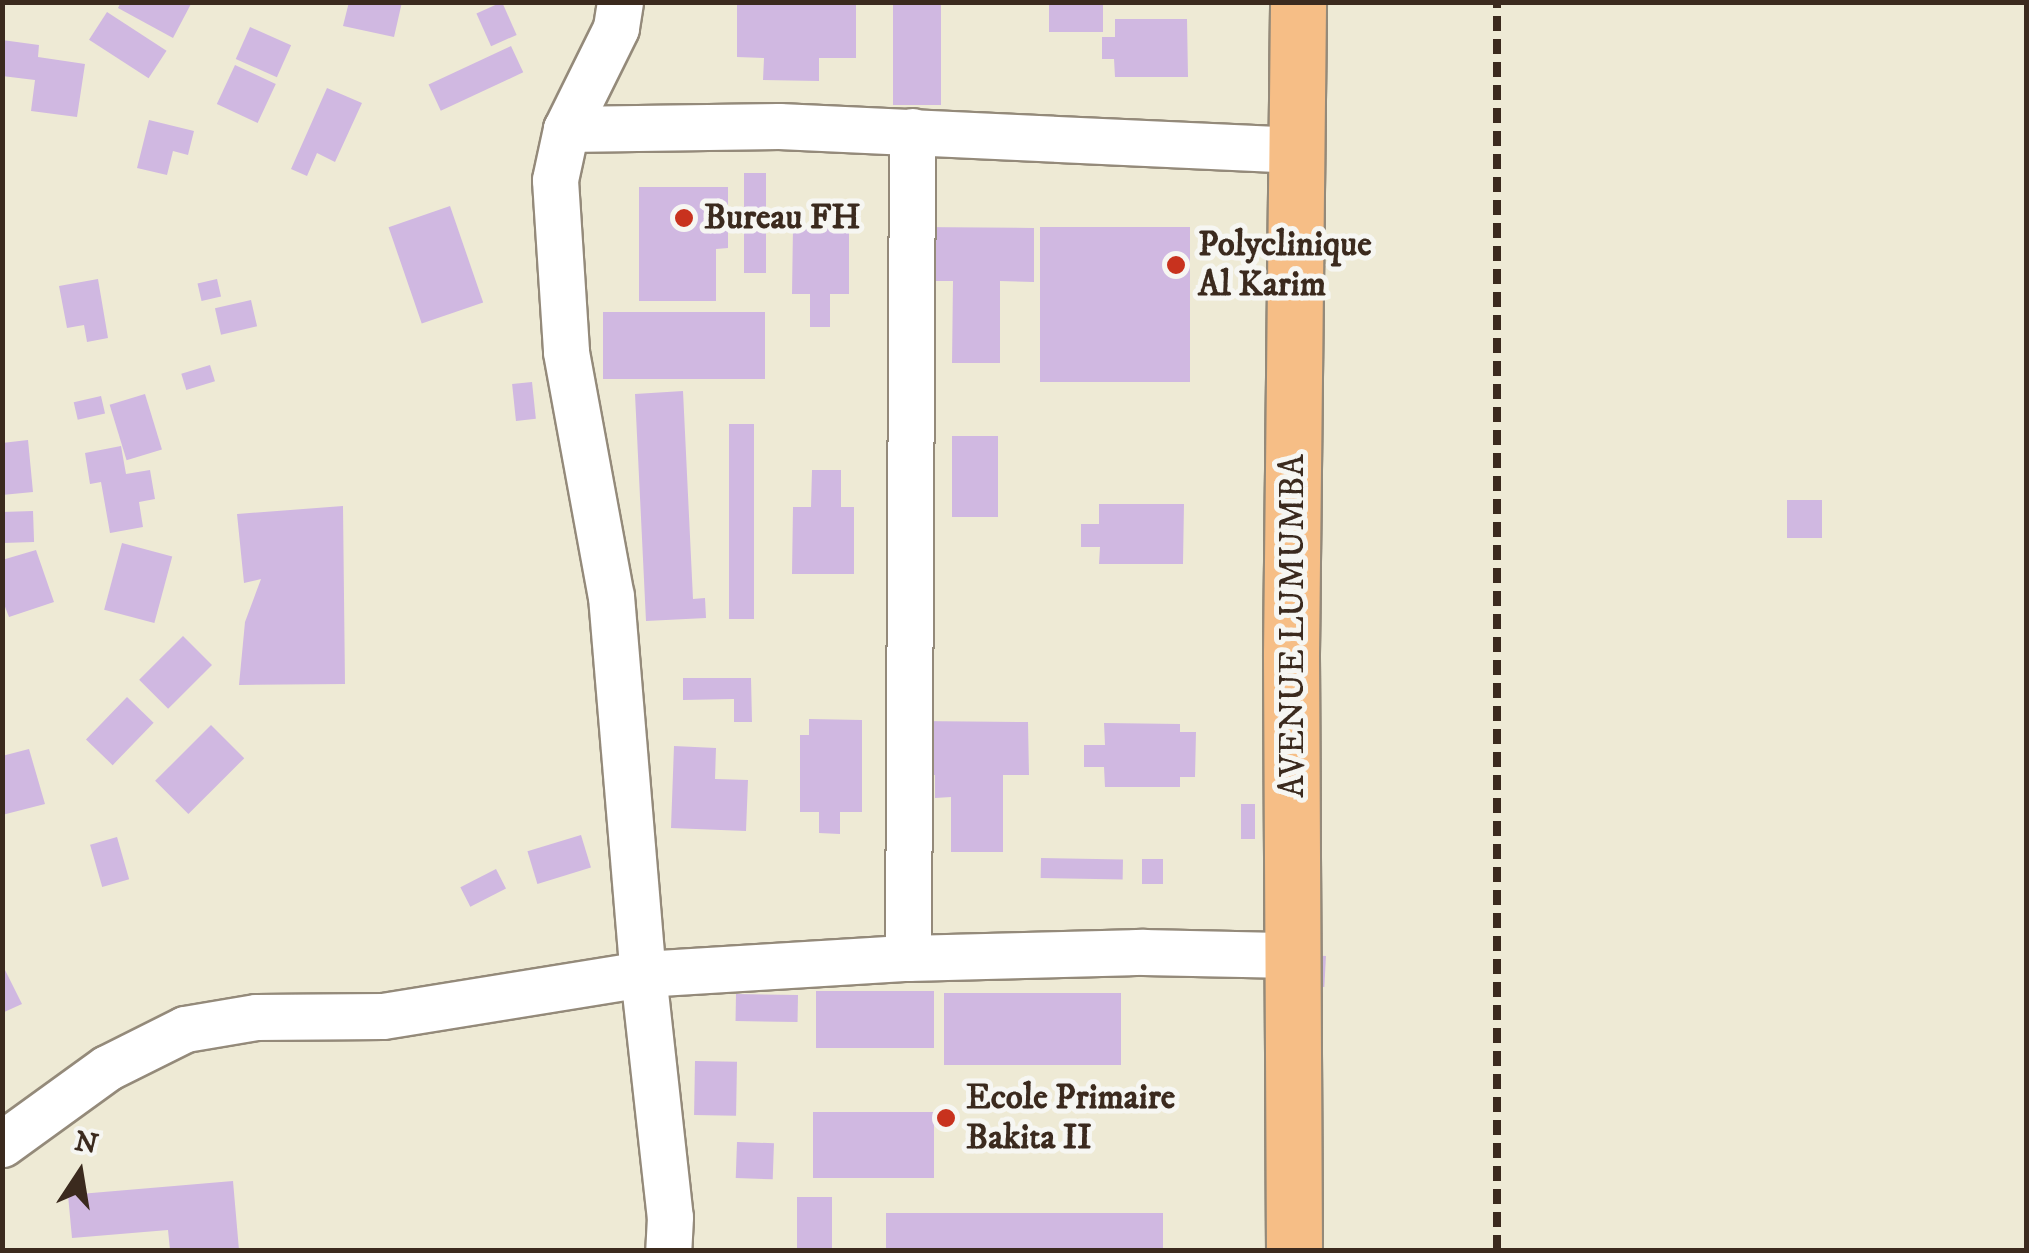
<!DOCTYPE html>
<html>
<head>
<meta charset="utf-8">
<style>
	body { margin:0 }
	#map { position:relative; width:2029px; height:1253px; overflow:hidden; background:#eeead5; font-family:"IM FELL DW Pica",serif }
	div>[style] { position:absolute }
	.building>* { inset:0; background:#d0b8e1; transform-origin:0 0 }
	.roads { filter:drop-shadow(2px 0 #948a7a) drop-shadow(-2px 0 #948a7a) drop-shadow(0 2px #948a7a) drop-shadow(0 -2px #948a7a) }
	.minor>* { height:45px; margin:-22.5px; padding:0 22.5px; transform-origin:22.5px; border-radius:22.5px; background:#fff }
	.highway>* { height:55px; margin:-27.5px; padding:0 27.5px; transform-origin:27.5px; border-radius:27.5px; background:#f6be86 }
	.rail>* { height:8px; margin-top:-4px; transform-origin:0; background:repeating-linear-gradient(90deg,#3b2a1e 0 15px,transparent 0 23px) }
	.dots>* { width:28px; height:28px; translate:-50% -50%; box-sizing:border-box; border:5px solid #f6f6f2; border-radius:50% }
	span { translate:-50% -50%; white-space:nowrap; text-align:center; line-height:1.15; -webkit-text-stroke:10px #f6f6f2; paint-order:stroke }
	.poi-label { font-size:35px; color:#3b2a1e; font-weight:700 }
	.left { translate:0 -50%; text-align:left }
	.street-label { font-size:35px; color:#3b2a1e }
	.frame { position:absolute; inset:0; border:5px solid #3b2a1e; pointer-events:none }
	.north { position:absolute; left:30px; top:1123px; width:100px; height:100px; -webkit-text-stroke:8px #f6f6f2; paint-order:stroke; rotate:12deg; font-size:28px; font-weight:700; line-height:40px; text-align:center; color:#3b2a1e }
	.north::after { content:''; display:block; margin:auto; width:35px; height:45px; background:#3b2a1e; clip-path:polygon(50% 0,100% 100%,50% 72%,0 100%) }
</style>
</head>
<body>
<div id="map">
	<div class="building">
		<i style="clip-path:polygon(121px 2px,192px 2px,173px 38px,118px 8px)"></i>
		<i style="clip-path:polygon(349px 2px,402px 2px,394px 37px,343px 26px)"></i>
		<i style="left:502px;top:2px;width:36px;height:28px;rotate:66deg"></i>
		<i style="clip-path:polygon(737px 2px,856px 2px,856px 58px,819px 58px,819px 81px,763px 80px,764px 58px,737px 57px)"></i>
		<i style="left:893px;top:2px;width:48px;height:103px"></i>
		<i style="left:1049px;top:2px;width:54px;height:30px"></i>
		<i style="left:107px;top:12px;width:71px;height:33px;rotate:33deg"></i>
		<i style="clip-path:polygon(1115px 19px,1187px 19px,1188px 77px,1115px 77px,1114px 59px,1102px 59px,1102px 37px,1115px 37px)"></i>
		<i style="left:250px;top:27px;width:45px;height:35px;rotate:24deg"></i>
		<i style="clip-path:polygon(2px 40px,39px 45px,38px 57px,85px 64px,77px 117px,31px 111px,35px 80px,2px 76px)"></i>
		<i style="left:511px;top:46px;width:29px;height:91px;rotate:65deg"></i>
		<i style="left:235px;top:65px;width:45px;height:43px;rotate:25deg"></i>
		<i style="clip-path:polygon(327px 88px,362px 103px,335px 162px,317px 153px,307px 176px,291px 169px)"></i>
		<i style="clip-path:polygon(149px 120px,194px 131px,188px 155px,173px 151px,167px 175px,137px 168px)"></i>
		<i style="left:744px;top:173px;width:22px;height:100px"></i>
		<i style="clip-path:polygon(639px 187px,728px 187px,728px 248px,716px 249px,716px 301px,639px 301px)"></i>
		<i style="left:450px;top:206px;width:102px;height:65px;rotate:71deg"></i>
		<i style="clip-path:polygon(793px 227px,849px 227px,849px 294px,830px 294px,830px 327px,810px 327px,810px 294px,792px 294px)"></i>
		<i style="clip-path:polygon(915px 227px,1034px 228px,1034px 282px,1000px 281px,1000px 363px,952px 363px,953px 281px,916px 281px)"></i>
		<i style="left:1040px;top:227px;width:150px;height:155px"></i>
		<i style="clip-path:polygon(98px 279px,108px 338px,87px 342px,84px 325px,67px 328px,59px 286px)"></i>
		<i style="left:217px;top:279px;width:18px;height:20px;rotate:77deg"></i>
		<i style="left:251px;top:300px;width:27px;height:37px;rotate:77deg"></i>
		<i style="left:603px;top:312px;width:162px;height:67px"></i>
		<i style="left:210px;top:365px;width:17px;height:30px;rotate:73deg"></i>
		<i style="left:532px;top:382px;width:37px;height:20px;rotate:84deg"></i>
		<i style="clip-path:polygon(683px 391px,693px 599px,705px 598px,706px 618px,646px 621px,635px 394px)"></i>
		<i style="left:145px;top:394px;width:58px;height:37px;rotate:73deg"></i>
		<i style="left:101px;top:396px;width:18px;height:28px;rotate:77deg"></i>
		<i style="left:729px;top:424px;width:25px;height:195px"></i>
		<i style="left:952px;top:436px;width:46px;height:81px"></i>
		<i style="clip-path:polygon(28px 440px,33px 492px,2px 495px,2px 443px)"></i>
		<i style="clip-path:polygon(121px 446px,126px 474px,150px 470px,155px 499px,139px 502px,143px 527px,110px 533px,101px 482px,90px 484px,85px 453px)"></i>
		<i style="clip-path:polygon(812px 470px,841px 470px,841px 507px,854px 507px,854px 574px,792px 574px,793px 507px,811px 507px)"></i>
		<i style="left:1822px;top:500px;width:38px;height:35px;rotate:90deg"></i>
		<i style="clip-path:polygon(1099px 504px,1184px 504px,1183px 564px,1099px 564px,1100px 547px,1081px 547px,1081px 524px,1099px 524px)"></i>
		<i style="clip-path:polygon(343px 506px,345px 684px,239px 685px,245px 622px,261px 579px,244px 583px,237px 514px)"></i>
		<i style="left:33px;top:511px;width:31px;height:31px;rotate:88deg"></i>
		<i style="left:122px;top:543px;width:52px;height:69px;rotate:15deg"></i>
		<i style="clip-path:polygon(36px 550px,54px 602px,9px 617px,2px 599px,2px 560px)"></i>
		<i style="left:183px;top:636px;width:41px;height:62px;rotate:45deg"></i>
		<i style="clip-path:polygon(683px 678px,751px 678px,752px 722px,734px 722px,734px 699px,683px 700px)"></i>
		<i style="left:127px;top:697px;width:37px;height:59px;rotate:44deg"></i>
		<i style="clip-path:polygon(809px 719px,862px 720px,862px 812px,840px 812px,840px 834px,819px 833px,819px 812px,800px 812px,800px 735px,809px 735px)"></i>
		<i style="clip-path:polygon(917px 721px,1028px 722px,1029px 775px,1003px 775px,1003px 852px,951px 852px,951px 797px,935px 798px,935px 775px,917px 775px)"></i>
		<i style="clip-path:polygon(1104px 723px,1180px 724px,1180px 732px,1196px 732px,1195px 777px,1180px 777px,1180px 787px,1105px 787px,1104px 767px,1084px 767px,1084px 745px,1105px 745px)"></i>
		<i style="left:211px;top:725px;width:47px;height:79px;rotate:45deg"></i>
		<i style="clip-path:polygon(674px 746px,716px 748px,715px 779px,748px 780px,746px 831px,671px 828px)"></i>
		<i style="clip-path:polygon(29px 749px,45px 804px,2px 815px,2px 756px)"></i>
		<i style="left:1241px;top:804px;width:14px;height:35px"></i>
		<i style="left:581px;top:835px;width:34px;height:56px;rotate:73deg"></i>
		<i style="left:117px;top:837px;width:44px;height:28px;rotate:74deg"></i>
		<i style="left:1041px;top:858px;width:82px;height:20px;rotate:1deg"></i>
		<i style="left:1142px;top:859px;width:21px;height:25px"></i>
		<i style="left:496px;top:869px;width:22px;height:40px;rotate:63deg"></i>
		<i style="left:1305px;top:955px;width:21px;height:31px;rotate:3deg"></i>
		<i style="clip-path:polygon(2px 964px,22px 1004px,2px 1013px)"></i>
		<i style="left:816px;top:991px;width:118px;height:57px"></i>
		<i style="left:944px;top:993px;width:177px;height:72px"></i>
		<i style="left:736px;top:994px;width:62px;height:27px;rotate:1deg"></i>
		<i style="left:695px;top:1061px;width:42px;height:54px;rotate:1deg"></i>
		<i style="left:813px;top:1112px;width:121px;height:66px"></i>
		<i style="left:737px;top:1142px;width:37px;height:36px;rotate:2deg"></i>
		<i style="clip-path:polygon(233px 1181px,239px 1250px,170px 1250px,168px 1230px,72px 1238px,68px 1195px)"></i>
		<i style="left:797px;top:1197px;width:35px;height:53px"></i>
		<i style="left:886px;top:1213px;width:277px;height:37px"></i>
	</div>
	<div class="roads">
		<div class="minor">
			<i style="left:620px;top:2px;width:26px;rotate:99deg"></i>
			<i style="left:616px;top:28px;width:113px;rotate:116.3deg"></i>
			<i style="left:566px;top:129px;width:52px;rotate:102.2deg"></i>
			<i style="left:555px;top:180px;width:172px;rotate:86.3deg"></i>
			<i style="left:566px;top:352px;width:248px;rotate:79.6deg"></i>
			<i style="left:611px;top:596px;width:379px;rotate:85.2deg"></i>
			<i style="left:643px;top:974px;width:244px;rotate:83.7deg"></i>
			<i style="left:670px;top:1217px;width:33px;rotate:93deg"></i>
			<i style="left:566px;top:129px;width:213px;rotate:-0.8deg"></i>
			<i style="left:779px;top:126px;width:520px;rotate:2.65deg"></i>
			<i style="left:908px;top:958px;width:827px;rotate:-89.72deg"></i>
			<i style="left:2px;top:1144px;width:130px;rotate:-35.9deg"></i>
			<i style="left:107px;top:1068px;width:87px;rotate:-26.6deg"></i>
			<i style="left:185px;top:1029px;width:72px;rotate:-9.6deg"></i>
			<i style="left:256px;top:1017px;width:127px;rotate:-0.5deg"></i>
			<i style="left:383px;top:1016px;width:263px;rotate:-9.2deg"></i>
			<i style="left:643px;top:974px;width:265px;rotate:-3.5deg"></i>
			<i style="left:908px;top:958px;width:235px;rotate:-1.5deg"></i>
			<i style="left:1143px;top:952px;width:149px;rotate:1.2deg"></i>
		</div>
		<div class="highway">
			<i style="left:1294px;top:1250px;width:596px;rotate:-90.29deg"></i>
			<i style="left:1291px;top:654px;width:652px;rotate:-89.38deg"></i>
		</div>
	</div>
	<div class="rail">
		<i style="left:1497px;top:1250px;width:1248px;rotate:-90deg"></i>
	</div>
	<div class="dots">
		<i style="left:684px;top:218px;background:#c8321e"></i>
		<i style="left:1176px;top:265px;background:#c8321e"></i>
		<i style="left:946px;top:1118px;background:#c8321e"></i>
	</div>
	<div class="poi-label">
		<span class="left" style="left:704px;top:218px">Bureau FH</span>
		<span class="left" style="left:1198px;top:265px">Polyclinique<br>Al Karim</span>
		<span class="left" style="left:966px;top:1118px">Ecole Primaire<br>Bakita II</span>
	</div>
	<div class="street-label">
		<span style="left:1293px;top:626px;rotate:-90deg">AVENUE LUMUMBA</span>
	</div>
	<div class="frame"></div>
	<div class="north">N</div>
</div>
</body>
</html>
